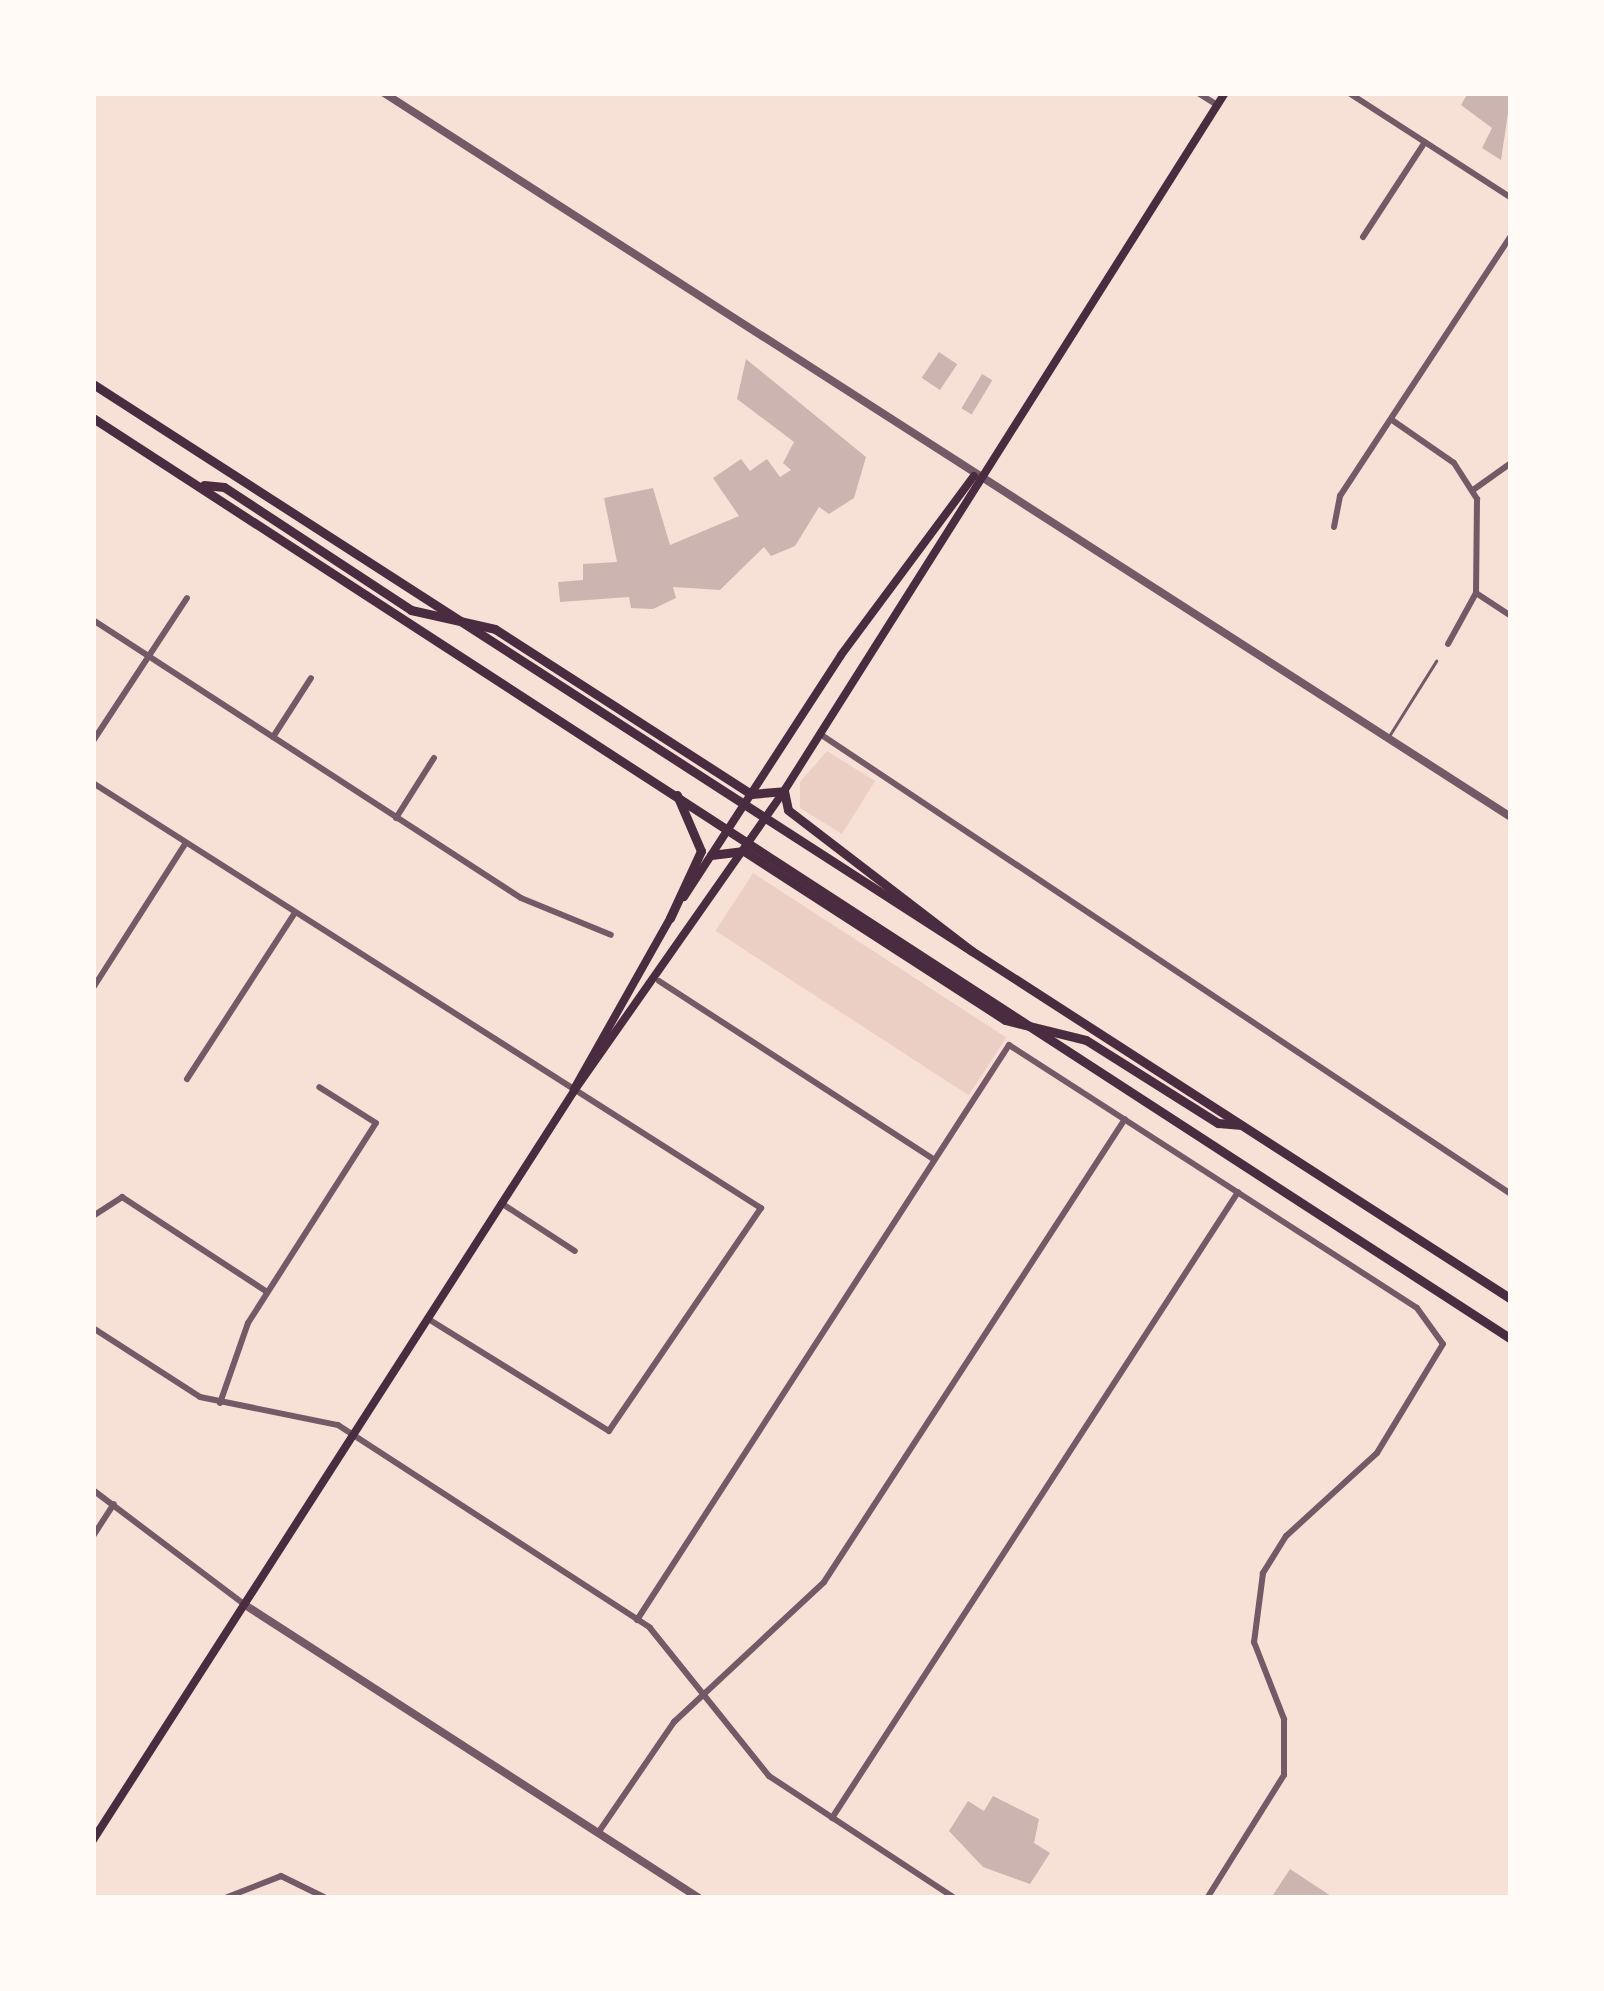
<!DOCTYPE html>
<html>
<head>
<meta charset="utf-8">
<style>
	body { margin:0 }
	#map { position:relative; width:1604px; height:1991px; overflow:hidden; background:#f7e1d7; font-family:Inter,sans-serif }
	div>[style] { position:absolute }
	.green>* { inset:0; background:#ebcfc5; transform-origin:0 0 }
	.building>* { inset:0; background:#ccb4b1; transform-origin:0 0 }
	.service>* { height:3px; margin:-1.5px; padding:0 1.5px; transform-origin:1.5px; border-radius:1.5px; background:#755966 }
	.minor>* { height:6px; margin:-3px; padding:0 3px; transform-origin:3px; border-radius:3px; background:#755966 }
	.tertiary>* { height:8px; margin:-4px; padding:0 4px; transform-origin:4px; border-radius:4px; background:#755966 }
	.secondary>* { height:8px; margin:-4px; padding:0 4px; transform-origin:4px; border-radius:4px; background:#4a2c40 }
	.trunk>* { height:9px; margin:-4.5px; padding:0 4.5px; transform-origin:4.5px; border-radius:4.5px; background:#4a2c40 }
	span { translate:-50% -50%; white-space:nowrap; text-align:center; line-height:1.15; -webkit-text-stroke:9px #fffaf5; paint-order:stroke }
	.frame { position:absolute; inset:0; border:96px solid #fffaf5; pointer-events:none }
</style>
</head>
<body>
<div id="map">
	<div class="green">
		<i style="clip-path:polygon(827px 751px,875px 781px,842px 834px,800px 808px,800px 782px)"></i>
		<i style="left:753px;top:873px;width:302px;height:69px;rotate:33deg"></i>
	</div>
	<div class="building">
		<i style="clip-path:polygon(1468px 93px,1511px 93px,1501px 160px,1482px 148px,1492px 128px,1461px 105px)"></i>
		<i style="left:939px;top:352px;width:22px;height:31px;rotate:34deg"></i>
		<i style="clip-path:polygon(746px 359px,866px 457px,854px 498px,829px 514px,819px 507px,795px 546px,771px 556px,764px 547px,720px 590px,673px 587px,676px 598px,653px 609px,631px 608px,629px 597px,560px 602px,558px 582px,583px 580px,583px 564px,617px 562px,604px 498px,653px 488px,670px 545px,739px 516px,713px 478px,741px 459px,750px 471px,767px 459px,780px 477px,791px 470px,783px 463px,794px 442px,737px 399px)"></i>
		<i style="left:982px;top:374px;width:12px;height:40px;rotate:31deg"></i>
		<i style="clip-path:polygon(993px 1796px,1039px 1819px,1034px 1843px,1050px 1853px,1030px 1884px,983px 1867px,949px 1831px,968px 1801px,984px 1811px)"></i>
		<i style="clip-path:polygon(1290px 1869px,1334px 1898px,1271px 1898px)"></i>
	</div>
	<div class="service">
		<i style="left:1389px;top:736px;width:89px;rotate:-57.9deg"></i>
	</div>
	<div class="minor">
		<i style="left:1198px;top:93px;width:22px;rotate:32deg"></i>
		<i style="left:1349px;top:93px;width:193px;rotate:32.9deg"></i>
		<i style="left:1363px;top:237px;width:113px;rotate:-56.9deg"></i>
		<i style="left:1392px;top:420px;width:75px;rotate:34.7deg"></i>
		<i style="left:1454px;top:463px;width:43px;rotate:57.4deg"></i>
		<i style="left:1477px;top:499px;width:94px;rotate:90.6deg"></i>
		<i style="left:1476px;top:593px;width:58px;rotate:118.8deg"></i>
		<i style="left:1473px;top:490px;width:47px;rotate:-35.4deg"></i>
		<i style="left:1334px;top:527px;width:32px;rotate:-79deg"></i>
		<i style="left:1340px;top:496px;width:311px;rotate:-56.7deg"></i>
		<i style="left:1476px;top:593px;width:42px;rotate:33.3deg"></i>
		<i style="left:93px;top:620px;width:510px;rotate:33.01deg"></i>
		<i style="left:521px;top:898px;width:97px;rotate:22.3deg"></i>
		<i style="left:820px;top:734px;width:830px;rotate:33.65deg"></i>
		<i style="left:273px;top:737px;width:70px;rotate:-57.2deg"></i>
		<i style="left:93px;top:741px;width:171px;rotate:-56.7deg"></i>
		<i style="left:93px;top:783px;width:792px;rotate:32.47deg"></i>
		<i style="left:761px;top:1208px;width:270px;rotate:124.3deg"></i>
		<i style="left:609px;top:1431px;width:214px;rotate:-148.2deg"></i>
		<i style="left:396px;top:818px;width:71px;rotate:-57.7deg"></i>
		<i style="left:659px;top:981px;width:327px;rotate:33deg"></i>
		<i style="left:93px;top:988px;width:171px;rotate:-57.4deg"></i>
		<i style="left:187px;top:1079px;width:198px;rotate:-57deg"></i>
		<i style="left:501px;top:1203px;width:88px;rotate:33deg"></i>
		<i style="left:93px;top:1216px;width:35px;rotate:-33deg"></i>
		<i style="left:122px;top:1197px;width:173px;rotate:33.2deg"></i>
		<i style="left:93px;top:1328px;width:127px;rotate:32.8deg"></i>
		<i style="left:200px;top:1397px;width:141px;rotate:11.5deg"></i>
		<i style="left:338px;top:1425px;width:372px;rotate:33deg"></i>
		<i style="left:650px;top:1628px;width:190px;rotate:51.2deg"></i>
		<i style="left:769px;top:1776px;width:222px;rotate:33.3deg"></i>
		<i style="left:220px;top:1403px;width:85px;rotate:-70.7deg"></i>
		<i style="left:248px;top:1323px;width:237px;rotate:-57.4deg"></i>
		<i style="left:376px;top:1123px;width:67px;rotate:-147.7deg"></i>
		<i style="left:93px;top:1490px;width:191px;rotate:37.1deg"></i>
		<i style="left:93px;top:1536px;width:38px;rotate:-57deg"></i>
		<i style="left:637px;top:1620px;width:685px;rotate:-57.1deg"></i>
		<i style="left:1009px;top:1045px;width:485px;rotate:32.8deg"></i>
		<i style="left:1417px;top:1308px;width:44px;rotate:54.2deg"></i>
		<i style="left:1443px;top:1344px;width:127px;rotate:121.2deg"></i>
		<i style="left:1377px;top:1453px;width:123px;rotate:137.6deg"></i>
		<i style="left:1286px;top:1536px;width:44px;rotate:121.9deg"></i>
		<i style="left:1263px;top:1573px;width:70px;rotate:97.4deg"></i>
		<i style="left:1254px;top:1642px;width:83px;rotate:68.7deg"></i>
		<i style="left:1284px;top:1719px;width:56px;rotate:90deg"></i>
		<i style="left:1284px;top:1775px;width:145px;rotate:122deg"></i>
		<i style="left:832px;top:1818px;width:746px;rotate:-57.03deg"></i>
		<i style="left:598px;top:1833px;width:135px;rotate:-55.6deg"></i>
		<i style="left:674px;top:1722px;width:205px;rotate:-43deg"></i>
		<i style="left:824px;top:1582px;width:552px;rotate:-56.97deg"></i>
		<i style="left:225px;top:1898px;width:60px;rotate:-21.4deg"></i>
		<i style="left:281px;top:1876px;width:50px;rotate:26.1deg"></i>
	</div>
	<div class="tertiary">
		<i style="left:384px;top:93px;width:1340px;rotate:32.72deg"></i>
		<i style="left:245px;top:1605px;width:540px;rotate:32.84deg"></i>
	</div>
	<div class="secondary">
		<i style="left:684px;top:897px;width:288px;rotate:-57deg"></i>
		<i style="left:841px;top:655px;width:223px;rotate:-53.4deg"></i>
		<i style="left:574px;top:1089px;width:200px;rotate:-60.6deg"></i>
		<i style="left:93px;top:1840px;width:890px;rotate:-57.29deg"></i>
		<i style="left:574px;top:1091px;width:366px;rotate:-55deg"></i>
		<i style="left:784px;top:791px;width:826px;rotate:-57.72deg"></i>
	</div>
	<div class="trunk">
		<i style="left:93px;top:384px;width:1688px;rotate:32.83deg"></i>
		<i style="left:93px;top:418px;width:1691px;rotate:33deg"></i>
		<i style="left:204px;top:485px;width:20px;rotate:6deg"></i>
		<i style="left:224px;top:487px;width:224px;rotate:33.3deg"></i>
		<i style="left:411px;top:610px;width:86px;rotate:12.7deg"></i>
		<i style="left:495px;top:629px;width:305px;rotate:32.8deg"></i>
		<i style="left:751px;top:794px;width:33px;rotate:-5deg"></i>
		<i style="left:784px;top:791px;width:19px;rotate:78deg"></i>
		<i style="left:788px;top:810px;width:232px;rotate:37.5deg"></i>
		<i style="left:711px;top:855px;width:33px;rotate:-7deg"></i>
		<i style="left:744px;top:851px;width:311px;rotate:32.9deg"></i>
		<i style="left:1005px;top:1020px;width:83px;rotate:13.9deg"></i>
		<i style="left:1086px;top:1040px;width:156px;rotate:32.2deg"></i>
		<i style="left:1218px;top:1123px;width:21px;rotate:5deg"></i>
		<i style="left:670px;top:918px;width:74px;rotate:-65.2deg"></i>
		<i style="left:701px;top:851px;width:61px;rotate:-113.2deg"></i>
	</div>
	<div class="frame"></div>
</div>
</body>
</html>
